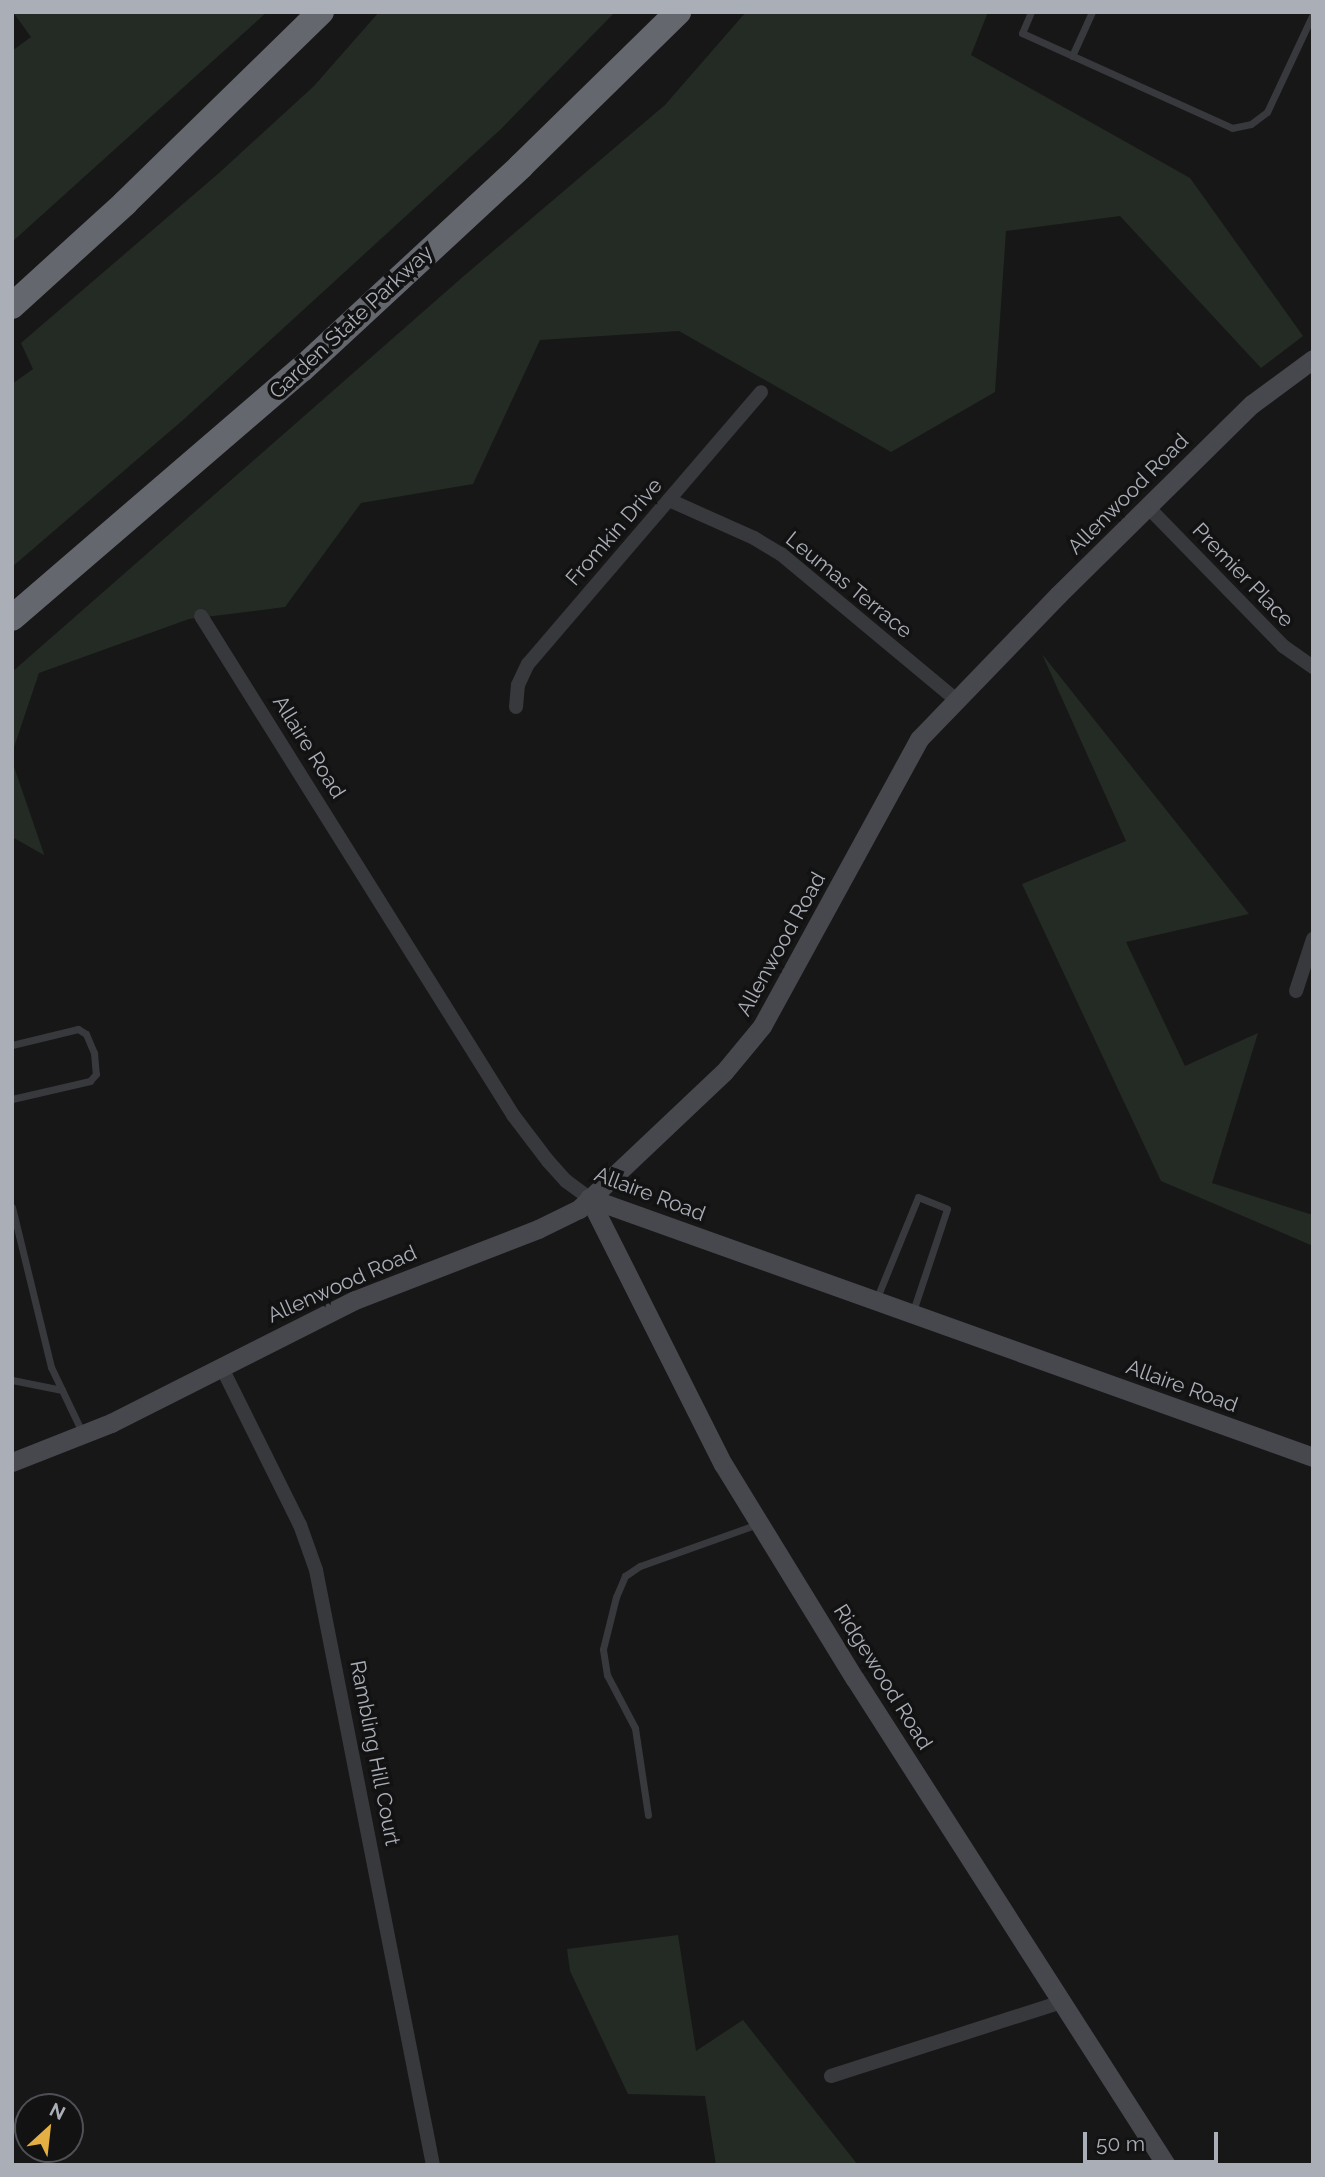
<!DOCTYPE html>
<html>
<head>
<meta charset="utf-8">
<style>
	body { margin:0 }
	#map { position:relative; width:1325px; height:2177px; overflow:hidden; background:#171718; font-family:Raleway,sans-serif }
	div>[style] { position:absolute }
	.green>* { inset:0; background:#232b24 }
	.lane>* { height:7px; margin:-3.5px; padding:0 3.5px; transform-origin:3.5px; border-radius:3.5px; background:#38393d }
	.street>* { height:14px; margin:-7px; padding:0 7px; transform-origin:7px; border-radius:7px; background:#38393d }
	.secondary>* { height:19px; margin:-9.5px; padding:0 9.5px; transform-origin:9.5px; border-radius:9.5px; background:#46484d }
	.highway>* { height:26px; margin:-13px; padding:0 13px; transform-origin:13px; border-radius:13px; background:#64676e }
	span { translate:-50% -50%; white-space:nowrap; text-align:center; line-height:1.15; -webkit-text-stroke:7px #121213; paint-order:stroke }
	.street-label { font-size:21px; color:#aaaeb7 }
	.frame { position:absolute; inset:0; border:14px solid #aaaeb7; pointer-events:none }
	.north { position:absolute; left:14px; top:2093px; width:70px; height:70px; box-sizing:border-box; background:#121213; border:2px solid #4f5055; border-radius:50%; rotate:27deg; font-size:19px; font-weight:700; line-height:28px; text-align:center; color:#aaaeb7 }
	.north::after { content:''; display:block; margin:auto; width:24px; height:32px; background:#e4b043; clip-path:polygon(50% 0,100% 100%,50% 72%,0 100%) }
	.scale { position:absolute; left:1083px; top:2132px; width:135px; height:32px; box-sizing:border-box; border:4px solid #aaaeb7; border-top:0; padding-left:9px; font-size:21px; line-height:24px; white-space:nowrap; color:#aaaeb7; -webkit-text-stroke:5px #121213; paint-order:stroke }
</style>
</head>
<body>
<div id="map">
	<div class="green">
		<i style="clip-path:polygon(13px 12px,267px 12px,12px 242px,12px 51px,31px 37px)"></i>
		<i style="clip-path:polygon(379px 12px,615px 12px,501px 129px,183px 420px,12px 567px,12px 384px,33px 369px,21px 343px,219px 173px,314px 86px)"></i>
		<i style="clip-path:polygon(746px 12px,988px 12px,971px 55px,1190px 178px,1303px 336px,1261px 368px,1120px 216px,1006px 231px,995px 392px,891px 452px,679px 331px,540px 340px,473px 484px,361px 503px,285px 607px,189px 619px,39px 673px,12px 753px,12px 672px,465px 275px,665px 105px)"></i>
		<i style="clip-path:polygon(1042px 654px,1249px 914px,1126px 942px,1185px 1066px,1258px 1033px,1212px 1183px,1313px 1215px,1313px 1246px,1161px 1181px,1022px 884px,1126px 841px)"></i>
		<i style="clip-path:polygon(12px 761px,44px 854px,44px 855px,12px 837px)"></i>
		<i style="clip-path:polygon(678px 1935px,696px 2051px,743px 2020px,858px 2165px,716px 2165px,705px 2096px,628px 2094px,570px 1971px,567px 1949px)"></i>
	</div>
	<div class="lane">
		<i style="left:1031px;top:12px;width:23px;rotate:113deg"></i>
		<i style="left:1022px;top:33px;width:230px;rotate:24.3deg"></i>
		<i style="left:1232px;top:128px;width:19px;rotate:-12deg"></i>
		<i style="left:1251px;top:124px;width:20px;rotate:-37deg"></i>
		<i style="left:1267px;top:112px;width:108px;rotate:-64.9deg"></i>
		<i style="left:1072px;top:56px;width:48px;rotate:-65.6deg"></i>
		<i style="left:12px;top:1045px;width:68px;rotate:-13.6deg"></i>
		<i style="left:78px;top:1029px;width:9px;rotate:32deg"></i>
		<i style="left:86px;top:1034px;width:21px;rotate:67deg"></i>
		<i style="left:94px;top:1053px;width:21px;rotate:85deg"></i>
		<i style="left:96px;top:1074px;width:9px;rotate:131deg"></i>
		<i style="left:90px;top:1081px;width:80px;rotate:167deg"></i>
		<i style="left:12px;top:1207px;width:165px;rotate:76.3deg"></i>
		<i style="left:51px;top:1367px;width:74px;rotate:64.5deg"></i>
		<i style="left:876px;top:1300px;width:111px;rotate:-67.8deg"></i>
		<i style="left:918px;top:1197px;width:31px;rotate:22deg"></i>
		<i style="left:947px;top:1209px;width:108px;rotate:108.4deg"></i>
		<i style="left:12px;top:1380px;width:51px;rotate:11.3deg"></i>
		<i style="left:648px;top:1815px;width:88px;rotate:-98.5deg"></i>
		<i style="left:635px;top:1728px;width:60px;rotate:-117.8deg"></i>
		<i style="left:607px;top:1675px;width:26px;rotate:-99deg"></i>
		<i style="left:603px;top:1649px;width:54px;rotate:-76deg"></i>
		<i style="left:616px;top:1597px;width:23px;rotate:-67deg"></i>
		<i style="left:625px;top:1576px;width:18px;rotate:-34deg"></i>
		<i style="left:640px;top:1566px;width:125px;rotate:-19.6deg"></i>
	</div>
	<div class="street">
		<i style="left:669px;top:500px;width:93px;rotate:24.1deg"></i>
		<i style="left:754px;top:538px;width:31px;rotate:31deg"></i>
		<i style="left:781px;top:554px;width:228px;rotate:39.8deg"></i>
		<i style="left:1148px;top:507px;width:194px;rotate:45.8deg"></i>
		<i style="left:1283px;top:646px;width:37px;rotate:35deg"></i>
		<i style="left:201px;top:616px;width:589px;rotate:57.98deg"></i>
		<i style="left:513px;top:1115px;width:58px;rotate:52.7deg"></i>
		<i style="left:548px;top:1161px;width:27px;rotate:48deg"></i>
		<i style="left:566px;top:1181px;width:29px;rotate:36deg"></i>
		<i style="left:516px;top:707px;width:22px;rotate:-85deg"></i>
		<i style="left:518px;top:685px;width:23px;rotate:-65deg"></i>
		<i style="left:528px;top:664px;width:358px;rotate:-49.4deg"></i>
		<i style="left:1296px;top:991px;width:55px;rotate:-71.9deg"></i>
		<i style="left:221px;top:1366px;width:178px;rotate:63.6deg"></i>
		<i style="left:300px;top:1525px;width:48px;rotate:70.4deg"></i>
		<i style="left:316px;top:1570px;width:606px;rotate:78.88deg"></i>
		<i style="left:831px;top:2076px;width:243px;rotate:-17.8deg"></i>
	</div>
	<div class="secondary">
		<i style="left:589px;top:1198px;width:298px;rotate:63.3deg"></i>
		<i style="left:723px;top:1464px;width:252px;rotate:58.5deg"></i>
		<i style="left:855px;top:1679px;width:577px;rotate:57.38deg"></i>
		<i style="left:589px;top:1198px;width:769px;rotate:19.68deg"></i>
		<i style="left:12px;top:1462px;width:106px;rotate:-21.5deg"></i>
		<i style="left:111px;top:1423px;width:273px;rotate:-26.8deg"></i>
		<i style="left:355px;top:1300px;width:196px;rotate:-21.2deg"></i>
		<i style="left:538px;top:1229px;width:46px;rotate:-26deg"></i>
		<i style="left:579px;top:1209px;width:199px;rotate:-43.4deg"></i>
		<i style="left:724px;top:1072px;width:60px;rotate:-50.4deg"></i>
		<i style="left:762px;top:1026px;width:327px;rotate:-61.3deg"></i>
		<i style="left:919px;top:739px;width:200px;rotate:-46deg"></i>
		<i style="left:1058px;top:595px;width:272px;rotate:-44.6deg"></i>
		<i style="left:1252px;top:404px;width:76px;rotate:-36.4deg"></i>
	</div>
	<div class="highway">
		<i style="left:12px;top:306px;width:153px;rotate:-42.3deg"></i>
		<i style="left:125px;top:203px;width:274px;rotate:-44.3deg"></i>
		<i style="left:12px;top:618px;width:382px;rotate:-40.7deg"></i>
		<i style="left:302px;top:369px;width:299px;rotate:-42.8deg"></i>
		<i style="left:521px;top:166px;width:220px;rotate:-44.4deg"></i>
	</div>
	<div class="street-label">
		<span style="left:351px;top:322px;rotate:-43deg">Garden State Parkway</span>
		<span style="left:1128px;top:494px;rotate:-45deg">Allenwood Road</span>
		<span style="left:614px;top:532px;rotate:-49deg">Fromkin Drive</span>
		<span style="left:1243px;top:575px;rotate:46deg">Premier Place</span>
		<span style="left:849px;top:585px;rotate:39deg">Leumas Terrace</span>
		<span style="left:309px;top:747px;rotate:58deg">Allaire Road</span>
		<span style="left:781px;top:944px;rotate:-61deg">Allenwood Road</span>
		<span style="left:650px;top:1194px;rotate:21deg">Allaire Road</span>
		<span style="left:342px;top:1284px;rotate:-24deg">Allenwood Road</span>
		<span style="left:1182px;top:1386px;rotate:20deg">Allaire Road</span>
		<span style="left:883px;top:1677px;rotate:58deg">Ridgewood Road</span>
		<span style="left:375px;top:1753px;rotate:79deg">Rambling Hill Court</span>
	</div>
	<div class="frame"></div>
	<div class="north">N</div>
	<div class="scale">50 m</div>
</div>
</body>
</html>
